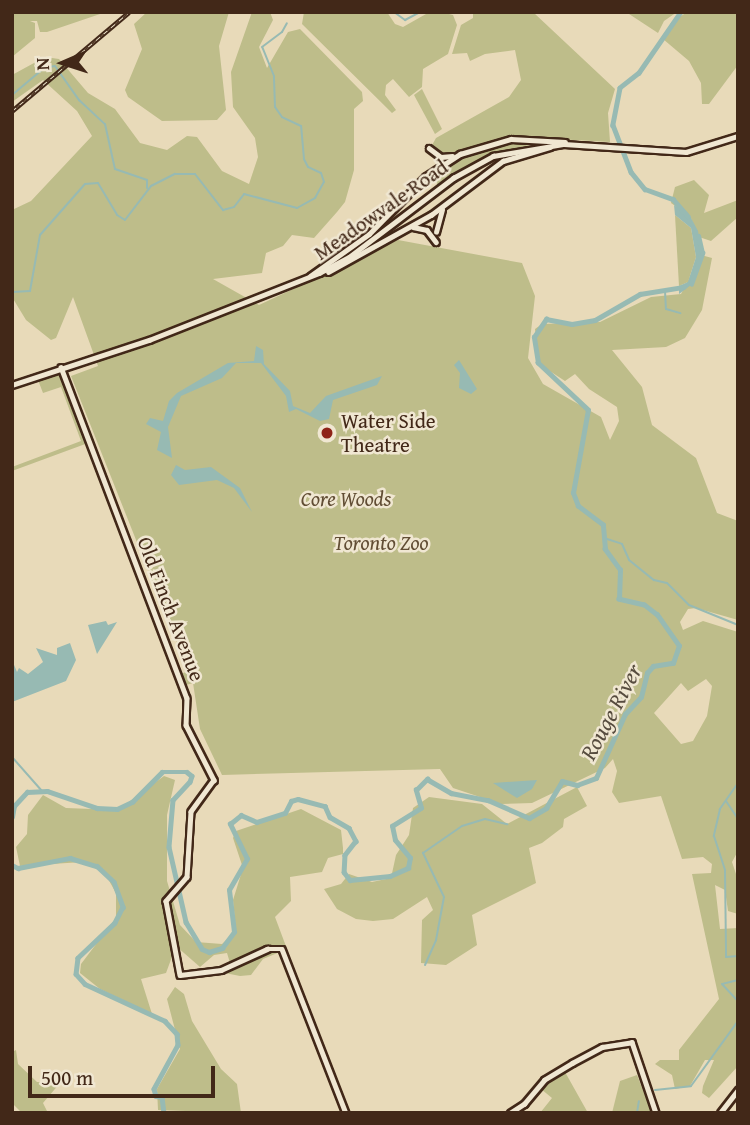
<!DOCTYPE html>
<html>
<head>
<meta charset="utf-8">
<style>
	body { margin:0 }
	#map { position:relative; width:750px; height:1125px; overflow:hidden; background:#e8dab9; font-family:"Gentium Book Plus",serif }
	div>[style] { position:absolute }
	.green>* { inset:0; background:#bebd8a }
	.water>* { inset:0; background:#97bab3 }
	.stream>* { height:2px; margin:-1px; padding:0 1px; transform-origin:1px; border-radius:1px; background:#97bab3 }
	.river>* { height:4.5px; margin:-2.25px; padding:0 2.25px; transform-origin:2.25px; border-radius:2.25px; background:#97bab3 }
	.roads { filter:drop-shadow(2px 0 #422818) drop-shadow(-2px 0 #422818) drop-shadow(0 2px #422818) drop-shadow(0 -2px #422818) }
	.secondary>* { height:4.5px; margin:-2.25px; padding:0 2.25px; transform-origin:2.25px; border-radius:2.25px; background:#f0e7d2 }
	.rail>* { height:4.5px; margin-top:-2.25px; transform-origin:0; background:repeating-linear-gradient(90deg,#f0e7d2 0 5px,#422818 0 10px); box-sizing:border-box; border-block:2px solid #422818 }
	.dots>* { width:19px; height:19px; translate:-50% -50%; box-sizing:border-box; border:4px solid #f0e7d2; border-radius:50% }
	span { translate:-50% -50%; white-space:nowrap; text-align:center; line-height:1.15; -webkit-text-stroke:5px #f0e7d2; paint-order:stroke }
	.street-label { font-size:21px; color:#422818 }
	.poi-label { font-size:21px; color:#422818 }
	.left { translate:0 -50%; text-align:left }
	.park-label { font-size:21px; color:#614d34; font-style:italic }
	.water-label { font-size:23px; color:#574c3f; font-style:italic }
	.frame { position:absolute; inset:0; border:14px solid #422818; pointer-events:none }
	.north { position:absolute; left:28px; top:28px; width:70px; height:70px; -webkit-text-stroke:5px #f0e7d2; paint-order:stroke; rotate:267deg; font-size:19px; font-weight:700; line-height:28px; text-align:center; color:#422818 }
	.north::after { content:''; display:block; margin:auto; width:24px; height:32px; background:#422818; clip-path:polygon(50% 0,100% 100%,50% 72%,0 100%) }
	.scale { position:absolute; left:28px; top:1066px; width:187px; height:32px; box-sizing:border-box; border:4px solid #422818; border-top:0; padding-left:9px; font-size:21px; line-height:24px; white-space:nowrap; color:#422818; -webkit-text-stroke:5px #f0e7d2; paint-order:stroke }
</style>
</head>
<body>
<div id="map">
	<div class="green">
		<i style="clip-path:polygon(12px 12px,106px 12px,47px 32px,40px 32px,37px 21px,30px 21px,35px 23px,35px 38px,12px 57px)"></i>
		<i style="clip-path:polygon(147px 12px,229px 12px,219px 46px,226px 110px,217px 120px,162px 121px,128px 97px,125px 90px,142px 49px,134px 24px)"></i>
		<i style="clip-path:polygon(evenodd,252px 12px,270px 12px,273px 20px,259px 47px,267px 68px,288px 32px,300px 29px,362px 92px,363px 101px,354px 109px,354px 170px,345px 202px,337px 212px,314px 238px,292px 235px,283px 246px,266px 253px,262px 273px,213px 279px,259px 305px,398px 240px,522px 263px,535px 296px,528px 358px,543px 384px,601px 417px,610px 440px,619px 421px,617px 407px,589px 389px,575px 374px,565px 381px,539px 364px,535px 329px,542px 324px,600px 322px,651px 297px,681px 294px,701px 255px,712px 258px,702px 310px,685px 338px,666px 347px,612px 350px,642px 387px,652px 425px,696px 458px,717px 513px,738px 521px,738px 620px,696px 608px,688px 609px,680px 622px,683px 630px,703px 621px,738px 632px,738px 851px,732px 862px,738px 880px,738px 914px,728px 911px,725px 890px,715px 885px,720px 929px,738px 928px,738px 1066px,709px 1098px,702px 1093px,703px 1086px,714px 1060px,705px 1060px,690px 1086px,675px 1089px,672px 1075px,655px 1064px,660px 1060px,679px 1060px,679px 1050px,719px 999px,692px 874px,711px 873px,712px 864px,703px 857px,682px 859px,661px 796px,619px 803px,612px 792px,617px 771px,613px 759px,605px 768px,532px 803px,501px 804px,453px 788px,440px 769px,222px 775px,200px 729px,193px 683px,186px 685px,181px 674px,188px 671px,71px 376px,98px 366px,73px 297px,56px 338px,51px 340px,26px 320px,12px 297px,12px 210px,31px 201px,92px 136px,77px 111px,43px 80px,12px 102px,12px 75px,45px 57px,59px 59px,88px 93px,115px 109px,140px 143px,167px 150px,187px 136px,197px 137px,222px 171px,249px 184px,258px 157px,255px 138px,233px 107px,231px 72px,252px 12px,706px 679px,712px 686px,707px 716px,693px 741px,681px 744px,654px 713px,681px 683px,688px 691px,706px 679px)"></i>
		<i style="clip-path:polygon(304px 12px,387px 12px,395px 24px,403px 27px,426px 14px,441px 12px,453px 15px,457px 25px,448px 54px,423px 69px,422px 87px,409px 97px,393px 79px,386px 85px,385px 95px,396px 110px,392px 113px,302px 24px)"></i>
		<i style="clip-path:polygon(473px 12px,534px 13px,615px 89px,608px 113px,610px 142px,519px 137px,480px 144px,451px 156px,436px 151px,431px 147px,436px 138px,509px 97px,521px 80px,515px 50px,485px 54px,470px 61px,467px 53px,452px 54px,461px 25px,473px 18px)"></i>
		<i style="clip-path:polygon(626px 12px,677px 12px,664px 21px,658px 33px)"></i>
		<i style="clip-path:polygon(687px 12px,738px 12px,738px 65px,709px 104px,702px 104px,701px 83px,689px 61px,663px 39px,671px 23px)"></i>
		<i style="clip-path:polygon(422px 89px,442px 129px,435px 134px,414px 95px)"></i>
		<i style="clip-path:polygon(513px 141px,543px 142px,490px 154px,437px 185px,436px 172px,452px 160px)"></i>
		<i style="clip-path:polygon(694px 180px,709px 195px,704px 213px,738px 200px,738px 217px,711px 241px,699px 237px,690px 216px,671px 203px,675px 187px)"></i>
		<i style="clip-path:polygon(675px 215px,691px 228px,696px 257px,688px 282px,679px 286px)"></i>
		<i style="clip-path:polygon(61px 373px,88px 443px,12px 471px,12px 467px,81px 441px,61px 387px,43px 393px,38px 380px)"></i>
		<i style="clip-path:polygon(164px 776px,175px 780px,167px 815px,167px 881px,180px 925px,196px 942px,222px 944px,236px 931px,233px 900px,243px 868px,233px 838px,236px 831px,301px 809px,341px 830px,343px 848px,343px 854px,328px 858px,322px 872px,290px 877px,291px 901px,275px 917px,287px 949px,263px 959px,251px 975px,240px 976px,225px 973px,230px 963px,227px 953px,214px 955px,200px 967px,176px 946px,166px 973px,141px 979px,152px 1014px,100px 989px,80px 973px,81px 964px,116px 918px,116px 893px,103px 870px,83px 862px,20px 866px,16px 847px,27px 834px,28px 815px,43px 795px,66px 808px,118px 810px)"></i>
		<i style="clip-path:polygon(577px 787px,587px 806px,564px 819px,563px 827px,542px 843px,529px 848px,536px 883px,472px 915px,477px 945px,446px 965px,421px 963px,422px 920px,433px 910px,427px 897px,393px 919px,373px 921px,356px 919px,337px 909px,324px 889px,341px 884px,349px 874px,372px 882px,391px 878px,396px 855px,409px 835px,413px 808px,429px 797px,482px 804px,507px 824px)"></i>
		<i style="clip-path:polygon(175px 987px,184px 994px,192px 1021px,221px 1069px,237px 1084px,241px 1113px,158px 1110px,157px 1089px,180px 1049px,167px 999px)"></i>
		<i style="clip-path:polygon(16px 1050px,18px 1064px,37px 1082px,60px 1083px,43px 1103px,48px 1113px,22px 1113px,12px 1103px,12px 1052px)"></i>
		<i style="clip-path:polygon(565px 1072px,588px 1113px,540px 1113px,552px 1098px,541px 1089px)"></i>
		<i style="clip-path:polygon(637px 1075px,652px 1113px,612px 1113px,620px 1081px)"></i>
	</div>
	<div class="water">
		<i style="clip-path:polygon(674px 205px,690px 216px,698px 231px,702px 257px,691px 285px,679px 294px,679px 286px,688px 282px,696px 257px,691px 228px,675px 215px)"></i>
		<i style="clip-path:polygon(256px 346px,263px 350px,264px 364px,290px 391px,293px 406px,310px 413px,326px 396px,382px 376px,377px 385px,333px 400px,329px 419px,320px 421px,296px 409px,289px 412px,286px 396px,261px 363px,236px 363px,222px 378px,181px 396px,168px 427px,172px 458px,157px 450px,161px 432px,146px 424px,150px 418px,163px 421px,169px 401px,177px 393px,228px 363px,254px 361px)"></i>
		<i style="clip-path:polygon(459px 360px,477px 389px,471px 394px,459px 388px,460px 373px,454px 365px)"></i>
		<i style="clip-path:polygon(176px 465px,185px 470px,211px 467px,240px 488px,252px 512px,234px 488px,217px 480px,179px 485px,171px 475px)"></i>
		<i style="clip-path:polygon(106px 621px,108px 625px,117px 622px,97px 654px,88px 625px)"></i>
		<i style="clip-path:polygon(70px 643px,76px 660px,66px 681px,12px 702px,12px 660px,17px 672px,19px 668px,28px 674px,43px 662px,36px 648px,57px 655px,57px 648px)"></i>
		<i style="clip-path:polygon(537px 780px,532px 789px,517px 798px,493px 783px)"></i>
	</div>
	<div class="stream">
		<i style="left:394px;top:12px;width:14px;rotate:36deg"></i>
		<i style="left:405px;top:20px;width:17px;rotate:-28deg"></i>
		<i style="left:12px;top:95px;width:42px;rotate:-40.2deg"></i>
		<i style="left:44px;top:68px;width:11px;rotate:-10deg"></i>
		<i style="left:55px;top:66px;width:42px;rotate:54.8deg"></i>
		<i style="left:79px;top:100px;width:35px;rotate:43deg"></i>
		<i style="left:105px;top:124px;width:46px;rotate:77.5deg"></i>
		<i style="left:115px;top:169px;width:34px;rotate:19deg"></i>
		<i style="left:147px;top:180px;width:8px;rotate:90deg"></i>
		<i style="left:665px;top:291px;width:18px;rotate:87deg"></i>
		<i style="left:666px;top:309px;width:15px;rotate:16deg"></i>
		<i style="left:12px;top:292px;width:18px;rotate:-3deg"></i>
		<i style="left:30px;top:291px;width:57px;rotate:-79.9deg"></i>
		<i style="left:40px;top:235px;width:68px;rotate:-48.6deg"></i>
		<i style="left:85px;top:184px;width:13px;rotate:-4deg"></i>
		<i style="left:98px;top:183px;width:37px;rotate:59deg"></i>
		<i style="left:117px;top:215px;width:9px;rotate:32deg"></i>
		<i style="left:125px;top:220px;width:43px;rotate:-52.6deg"></i>
		<i style="left:151px;top:186px;width:27px;rotate:-27deg"></i>
		<i style="left:175px;top:174px;width:20px"></i>
		<i style="left:195px;top:174px;width:46px;rotate:52.1deg"></i>
		<i style="left:223px;top:210px;width:11px;rotate:-15deg"></i>
		<i style="left:234px;top:207px;width:16px;rotate:-52deg"></i>
		<i style="left:244px;top:194px;width:55px;rotate:14.8deg"></i>
		<i style="left:297px;top:208px;width:21px;rotate:-29deg"></i>
		<i style="left:315px;top:198px;width:18px;rotate:-61deg"></i>
		<i style="left:324px;top:182px;width:9px;rotate:-108deg"></i>
		<i style="left:321px;top:173px;width:14px;rotate:-155deg"></i>
		<i style="left:308px;top:167px;width:9px;rotate:-117deg"></i>
		<i style="left:304px;top:159px;width:33px;rotate:-95deg"></i>
		<i style="left:301px;top:126px;width:21px;rotate:-155deg"></i>
		<i style="left:282px;top:117px;width:12px;rotate:-125deg"></i>
		<i style="left:275px;top:107px;width:31px;rotate:-92deg"></i>
		<i style="left:274px;top:76px;width:31px;rotate:-112deg"></i>
		<i style="left:262px;top:47px;width:25px;rotate:-37deg"></i>
		<i style="left:282px;top:32px;width:10px;rotate:-61deg"></i>
		<i style="left:604px;top:538px;width:19px;rotate:18deg"></i>
		<i style="left:622px;top:544px;width:17px;rotate:66deg"></i>
		<i style="left:629px;top:560px;width:32px;rotate:39deg"></i>
		<i style="left:654px;top:580px;width:13px;rotate:13deg"></i>
		<i style="left:667px;top:583px;width:31px;rotate:45deg"></i>
		<i style="left:689px;top:605px;width:53px;rotate:22.2deg"></i>
		<i style="left:12px;top:757px;width:45px;rotate:48.6deg"></i>
		<i style="left:738px;top:783px;width:32px;rotate:125deg"></i>
		<i style="left:720px;top:809px;width:28px;rotate:103deg"></i>
		<i style="left:714px;top:836px;width:36px;rotate:72deg"></i>
		<i style="left:725px;top:870px;width:87px;rotate:89.3deg"></i>
		<i style="left:726px;top:957px;width:12px;rotate:-5deg"></i>
		<i style="left:726px;top:801px;width:22px;rotate:56deg"></i>
		<i style="left:425px;top:965px;width:27px;rotate:-66deg"></i>
		<i style="left:436px;top:940px;width:44px;rotate:-79.5deg"></i>
		<i style="left:444px;top:897px;width:49px;rotate:-115.5deg"></i>
		<i style="left:423px;top:853px;width:47px;rotate:-34.7deg"></i>
		<i style="left:462px;top:826px;width:24px;rotate:-17deg"></i>
		<i style="left:485px;top:819px;width:23px;rotate:13deg"></i>
		<i style="left:738px;top:980px;width:16px;rotate:166deg"></i>
		<i style="left:722px;top:984px;width:23px;rotate:47deg"></i>
		<i style="left:655px;top:1090px;width:36px;rotate:-6deg"></i>
		<i style="left:691px;top:1086px;width:80px;rotate:-54.1deg"></i>
		<i style="left:637px;top:1113px;width:12px;rotate:-81deg"></i>
	</div>
	<div class="river">
		<i style="left:681px;top:12px;width:74px;rotate:124.5deg"></i>
		<i style="left:639px;top:73px;width:24px;rotate:142deg"></i>
		<i style="left:620px;top:88px;width:38px;rotate:101deg"></i>
		<i style="left:613px;top:125px;width:50px;rotate:69deg"></i>
		<i style="left:631px;top:172px;width:22px;rotate:51deg"></i>
		<i style="left:645px;top:189px;width:30px;rotate:20deg"></i>
		<i style="left:673px;top:199px;width:23px;rotate:49deg"></i>
		<i style="left:691px;top:284px;width:33px;rotate:-70deg"></i>
		<i style="left:702px;top:253px;width:17px;rotate:-103deg"></i>
		<i style="left:12px;top:817px;width:11px;rotate:-80deg"></i>
		<i style="left:14px;top:806px;width:19px;rotate:-47deg"></i>
		<i style="left:27px;top:792px;width:20px;rotate:-3deg"></i>
		<i style="left:47px;top:791px;width:53px;rotate:18.8deg"></i>
		<i style="left:97px;top:808px;width:20px;rotate:3deg"></i>
		<i style="left:117px;top:809px;width:17px;rotate:-25deg"></i>
		<i style="left:132px;top:802px;width:42px;rotate:-45deg"></i>
		<i style="left:162px;top:772px;width:25px"></i>
		<i style="left:187px;top:772px;width:6px;rotate:39deg"></i>
		<i style="left:192px;top:776px;width:6px;rotate:108deg"></i>
		<i style="left:190px;top:782px;width:25px;rotate:133deg"></i>
		<i style="left:173px;top:800px;width:47px;rotate:94.9deg"></i>
		<i style="left:169px;top:847px;width:77px;rotate:77.2deg"></i>
		<i style="left:186px;top:922px;width:31px;rotate:59deg"></i>
		<i style="left:202px;top:949px;width:8px;rotate:23deg"></i>
		<i style="left:209px;top:952px;width:14px;rotate:-17deg"></i>
		<i style="left:222px;top:948px;width:20px;rotate:-53deg"></i>
		<i style="left:234px;top:932px;width:42px;rotate:-96.8deg"></i>
		<i style="left:229px;top:890px;width:36px;rotate:-60deg"></i>
		<i style="left:247px;top:859px;width:39px;rotate:-116deg"></i>
		<i style="left:230px;top:824px;width:14px;rotate:-39deg"></i>
		<i style="left:241px;top:815px;width:17px;rotate:24deg"></i>
		<i style="left:257px;top:822px;width:29px;rotate:-18deg"></i>
		<i style="left:285px;top:813px;width:13px;rotate:-63deg"></i>
		<i style="left:291px;top:801px;width:7px;rotate:-16deg"></i>
		<i style="left:298px;top:799px;width:28px;rotate:15deg"></i>
		<i style="left:325px;top:806px;width:12px;rotate:66deg"></i>
		<i style="left:330px;top:817px;width:22px;rotate:30deg"></i>
		<i style="left:349px;top:828px;width:15px;rotate:62deg"></i>
		<i style="left:356px;top:841px;width:18px;rotate:128deg"></i>
		<i style="left:345px;top:855px;width:17px;rotate:93deg"></i>
		<i style="left:344px;top:872px;width:10px;rotate:53deg"></i>
		<i style="left:350px;top:880px;width:40px;rotate:-5.7deg"></i>
		<i style="left:390px;top:876px;width:20px;rotate:-24deg"></i>
		<i style="left:408px;top:868px;width:10px;rotate:-79deg"></i>
		<i style="left:410px;top:858px;width:23px;rotate:-130deg"></i>
		<i style="left:395px;top:840px;width:14px;rotate:-102deg"></i>
		<i style="left:392px;top:826px;width:34px;rotate:-32deg"></i>
		<i style="left:421px;top:808px;width:19px;rotate:-106deg"></i>
		<i style="left:416px;top:790px;width:16px;rotate:-45deg"></i>
		<i style="left:427px;top:779px;width:28px;rotate:30deg"></i>
		<i style="left:451px;top:793px;width:38px;rotate:11deg"></i>
		<i style="left:488px;top:800px;width:45px;rotate:23.7deg"></i>
		<i style="left:529px;top:818px;width:20px;rotate:-30deg"></i>
		<i style="left:546px;top:808px;width:31px;rotate:-59deg"></i>
		<i style="left:562px;top:781px;width:16px;rotate:15deg"></i>
		<i style="left:577px;top:785px;width:20px;rotate:-20deg"></i>
		<i style="left:596px;top:778px;width:70px;rotate:-65.6deg"></i>
		<i style="left:625px;top:714px;width:23px;rotate:-47deg"></i>
		<i style="left:641px;top:697px;width:25px;rotate:-76deg"></i>
		<i style="left:647px;top:673px;width:9px;rotate:-49deg"></i>
		<i style="left:653px;top:666px;width:20px;rotate:-9deg"></i>
		<i style="left:673px;top:663px;width:18px;rotate:-71deg"></i>
		<i style="left:679px;top:646px;width:38px;rotate:-125deg"></i>
		<i style="left:657px;top:615px;width:16px;rotate:-142deg"></i>
		<i style="left:644px;top:605px;width:26px;rotate:-167deg"></i>
		<i style="left:619px;top:599px;width:29px;rotate:-88deg"></i>
		<i style="left:620px;top:570px;width:26px;rotate:-126deg"></i>
		<i style="left:605px;top:549px;width:24px;rotate:-95deg"></i>
		<i style="left:603px;top:525px;width:31px;rotate:-143deg"></i>
		<i style="left:578px;top:506px;width:14px;rotate:-111deg"></i>
		<i style="left:573px;top:493px;width:84px;rotate:-79.8deg"></i>
		<i style="left:588px;top:410px;width:69px;rotate:-136.8deg"></i>
		<i style="left:538px;top:363px;width:26px;rotate:-99deg"></i>
		<i style="left:534px;top:337px;width:22px;rotate:-56deg"></i>
		<i style="left:546px;top:319px;width:26px;rotate:11deg"></i>
		<i style="left:572px;top:324px;width:23px;rotate:-10deg"></i>
		<i style="left:595px;top:320px;width:52px;rotate:-30deg"></i>
		<i style="left:640px;top:294px;width:44px;rotate:-9.2deg"></i>
		<i style="left:12px;top:865px;width:7px;rotate:27deg"></i>
		<i style="left:18px;top:868px;width:53px;rotate:-10.9deg"></i>
		<i style="left:70px;top:858px;width:28px;rotate:17deg"></i>
		<i style="left:97px;top:866px;width:23px;rotate:43deg"></i>
		<i style="left:114px;top:882px;width:27px;rotate:70deg"></i>
		<i style="left:123px;top:907px;width:18px;rotate:117deg"></i>
		<i style="left:115px;top:923px;width:51px;rotate:136.6deg"></i>
		<i style="left:78px;top:958px;width:16px;rotate:97deg"></i>
		<i style="left:76px;top:974px;width:13px;rotate:48deg"></i>
		<i style="left:85px;top:984px;width:88px;rotate:24.8deg"></i>
		<i style="left:165px;top:1021px;width:18px;rotate:47deg"></i>
		<i style="left:177px;top:1034px;width:11px;rotate:85deg"></i>
		<i style="left:178px;top:1045px;width:50px;rotate:118.6deg"></i>
		<i style="left:154px;top:1089px;width:7px;rotate:74deg"></i>
		<i style="left:156px;top:1096px;width:6px;rotate:9deg"></i>
		<i style="left:162px;top:1097px;width:16px;rotate:83deg"></i>
	</div>
	<div class="roads">
		<div class="secondary">
			<i style="left:429px;top:148px;width:15px;rotate:37deg"></i>
			<i style="left:441px;top:157px;width:11px;rotate:-5deg"></i>
			<i style="left:413px;top:227px;width:14px;rotate:12deg"></i>
			<i style="left:427px;top:230px;width:15px;rotate:53deg"></i>
			<i style="left:436px;top:232px;width:23px;rotate:-75deg"></i>
			<i style="left:328px;top:272px;width:118px;rotate:-29deg"></i>
			<i style="left:431px;top:215px;width:90px;rotate:-36.9deg"></i>
			<i style="left:503px;top:161px;width:49px;rotate:-16.6deg"></i>
			<i style="left:310px;top:276px;width:72px;rotate:-35.4deg"></i>
			<i style="left:369px;top:234px;width:80px;rotate:-45.5deg"></i>
			<i style="left:425px;top:177px;width:42px;rotate:-33.3deg"></i>
			<i style="left:460px;top:154px;width:53px;rotate:-16.4deg"></i>
			<i style="left:511px;top:139px;width:54px;rotate:3.2deg"></i>
			<i style="left:61px;top:367px;width:354px;rotate:69.2deg"></i>
			<i style="left:187px;top:698px;width:27px;rotate:92deg"></i>
			<i style="left:186px;top:725px;width:62px;rotate:63deg"></i>
			<i style="left:214px;top:780px;width:39px;rotate:126deg"></i>
			<i style="left:191px;top:812px;width:65px;rotate:93.5deg"></i>
			<i style="left:187px;top:877px;width:32px;rotate:131deg"></i>
			<i style="left:166px;top:901px;width:75px;rotate:79.3deg"></i>
			<i style="left:180px;top:975px;width:41px;rotate:-7deg"></i>
			<i style="left:221px;top:970px;width:51px;rotate:-24.5deg"></i>
			<i style="left:267px;top:949px;width:15px"></i>
			<i style="left:282px;top:949px;width:176px;rotate:68.7deg"></i>
			<i style="left:12px;top:385px;width:144px;rotate:-18.2deg"></i>
			<i style="left:149px;top:340px;width:183px;rotate:-21.5deg"></i>
			<i style="left:319px;top:273px;width:34px;rotate:-28deg"></i>
			<i style="left:349px;top:257px;width:131px;rotate:-37.2deg"></i>
			<i style="left:453px;top:178px;width:46px;rotate:-28.8deg"></i>
			<i style="left:493px;top:156px;width:72px;rotate:-9.6deg"></i>
			<i style="left:564px;top:144px;width:122px;rotate:3.8deg"></i>
			<i style="left:686px;top:152px;width:54px;rotate:-17.1deg"></i>
			<i style="left:510px;top:1113px;width:17px;rotate:-33deg"></i>
			<i style="left:524px;top:1104px;width:31px;rotate:-50deg"></i>
			<i style="left:544px;top:1080px;width:33px;rotate:-31deg"></i>
			<i style="left:572px;top:1063px;width:34px;rotate:-28deg"></i>
			<i style="left:602px;top:1047px;width:30px;rotate:-9deg"></i>
			<i style="left:632px;top:1042px;width:75px;rotate:71.3deg"></i>
			<i style="left:720px;top:1113px;width:29px;rotate:-52deg"></i>
		</div>
	</div>
	<div class="rail">
		<i style="left:12px;top:111px;width:153px;rotate:-40.2deg"></i>
	</div>
	<div class="dots">
		<i style="left:327px;top:433px;background:#8f2418"></i>
	</div>
	<div class="street-label">
		<span style="left:381px;top:210px;rotate:-35deg">Meadowvale Road</span>
		<span style="left:171px;top:609px;rotate:69deg">Old Finch Avenue</span>
	</div>
	<div class="poi-label">
		<span class="left" style="left:341px;top:433px">Water Side<br>Theatre</span>
	</div>
	<div class="park-label">
		<span style="left:346px;top:499px">Core Woods</span>
		<span style="left:381px;top:543px">Toronto Zoo</span>
	</div>
	<div class="water-label">
		<span style="left:611px;top:712px;rotate:-62deg">Rouge River</span>
	</div>
	<div class="frame"></div>
	<div class="north">N</div>
	<div class="scale">500 m</div>
</div>
</body>
</html>
